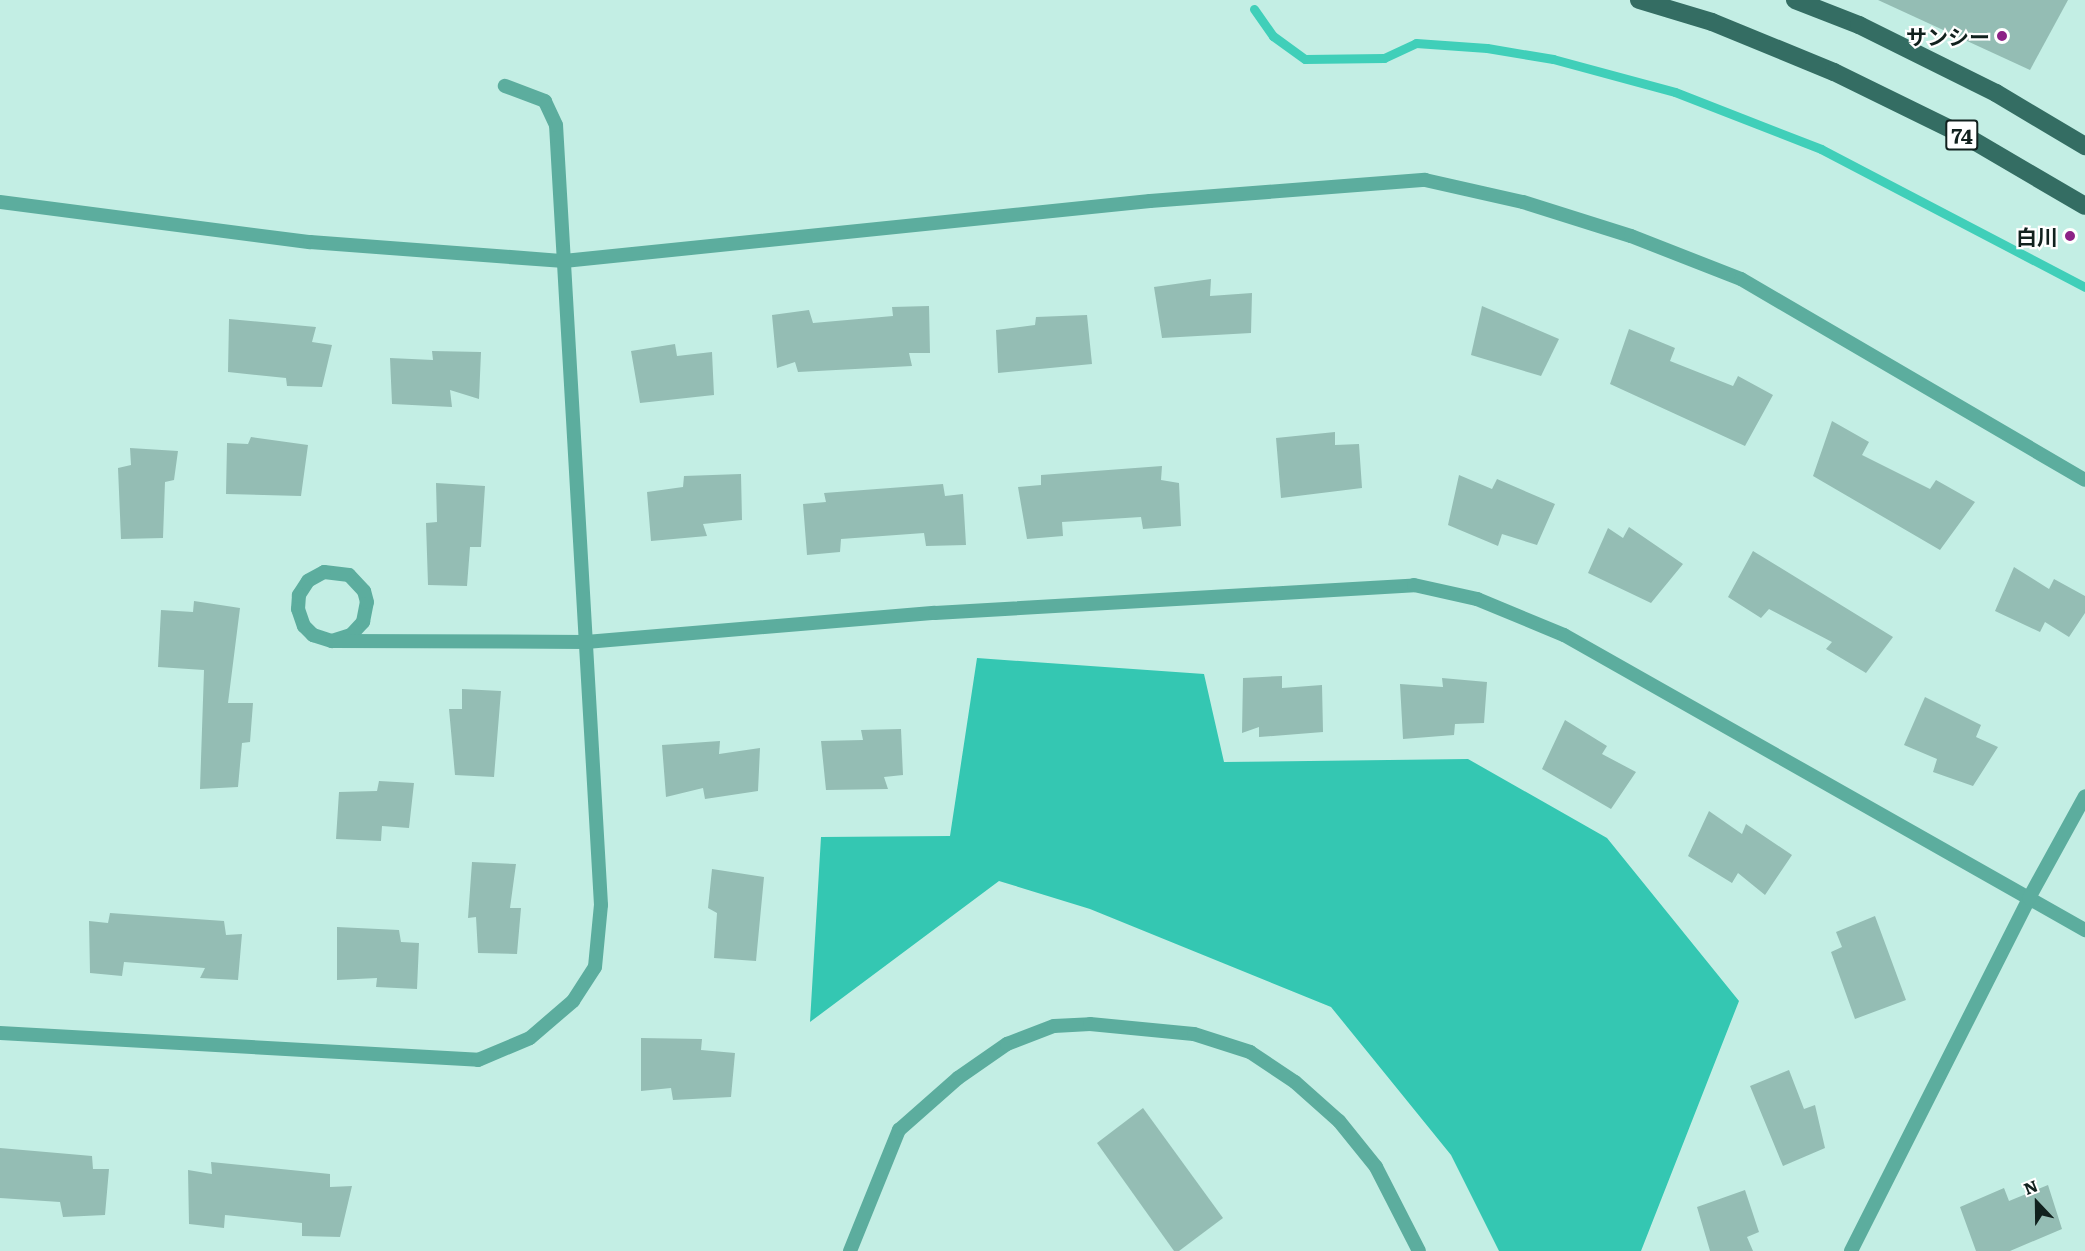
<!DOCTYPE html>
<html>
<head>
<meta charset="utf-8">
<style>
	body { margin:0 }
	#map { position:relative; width:2085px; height:1251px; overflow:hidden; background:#c3eee4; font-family:Literata,"Noto Sans JP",serif }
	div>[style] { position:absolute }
	.forest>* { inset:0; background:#34c7b2 }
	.stream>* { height:9px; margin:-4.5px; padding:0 4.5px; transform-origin:4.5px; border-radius:4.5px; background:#40cfb9 }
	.building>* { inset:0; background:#94bdb4 }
	.lane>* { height:14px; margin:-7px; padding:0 7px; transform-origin:7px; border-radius:7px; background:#5cad9e }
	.primary>* { height:18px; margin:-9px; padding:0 9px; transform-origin:9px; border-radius:9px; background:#346d63 }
	.dots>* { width:16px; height:16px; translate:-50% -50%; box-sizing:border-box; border:3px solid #fff; border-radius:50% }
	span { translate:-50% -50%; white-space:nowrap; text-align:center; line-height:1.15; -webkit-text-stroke:4.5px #fff; paint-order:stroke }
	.shield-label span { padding:2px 4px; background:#fff; border:2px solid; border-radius:4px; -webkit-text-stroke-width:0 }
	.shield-label { font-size:20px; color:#11211e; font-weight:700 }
	.poi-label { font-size:21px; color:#11211e; font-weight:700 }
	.right { translate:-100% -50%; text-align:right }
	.north { position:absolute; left:2007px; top:1173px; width:60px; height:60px; -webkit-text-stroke:4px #fff; paint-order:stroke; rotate:338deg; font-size:16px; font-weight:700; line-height:24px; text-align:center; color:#11211e }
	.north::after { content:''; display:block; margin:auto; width:21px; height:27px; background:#11211e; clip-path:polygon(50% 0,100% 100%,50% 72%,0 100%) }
</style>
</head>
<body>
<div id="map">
	<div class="forest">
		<i style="clip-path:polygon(977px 658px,1204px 674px,1224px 762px,1468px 759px,1607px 838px,1739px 1001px,1641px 1251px,1499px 1251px,1451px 1155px,1331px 1007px,1090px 909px,999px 881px,810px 1022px,821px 837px,950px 836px)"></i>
	</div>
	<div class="stream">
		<i style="left:1254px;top:9px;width:33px;rotate:55deg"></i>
		<i style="left:1273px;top:36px;width:39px;rotate:36deg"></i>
		<i style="left:1305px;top:59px;width:79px;rotate:-0.7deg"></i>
		<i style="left:1384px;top:58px;width:35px;rotate:-25deg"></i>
		<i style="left:1416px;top:43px;width:71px;rotate:4deg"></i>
		<i style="left:1487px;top:48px;width:67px;rotate:9.5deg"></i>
		<i style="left:1553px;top:59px;width:126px;rotate:15.1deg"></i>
		<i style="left:1675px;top:92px;width:157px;rotate:21.3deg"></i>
		<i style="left:1821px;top:149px;width:298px;rotate:27.6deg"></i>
	</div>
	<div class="building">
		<i style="clip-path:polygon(1878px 0,2068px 0,2030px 70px)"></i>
		<i style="clip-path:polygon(1211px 279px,1210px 296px,1252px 293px,1251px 333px,1162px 338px,1154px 287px)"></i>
		<i style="clip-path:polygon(929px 306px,930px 353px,909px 353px,912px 366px,798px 372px,795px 362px,777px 368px,772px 315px,809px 310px,813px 323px,893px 316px,892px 307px)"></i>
		<i style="clip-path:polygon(1482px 306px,1559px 339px,1541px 376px,1471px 355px)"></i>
		<i style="clip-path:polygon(1087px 315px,1092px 364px,998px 373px,996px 330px,1035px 325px,1036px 317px)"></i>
		<i style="clip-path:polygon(229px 319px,316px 327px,312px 342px,332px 345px,322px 387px,287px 386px,286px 378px,228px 372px)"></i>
		<i style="clip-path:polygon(1629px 329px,1675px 348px,1670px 361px,1733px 386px,1738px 376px,1773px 395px,1745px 446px,1610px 384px)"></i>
		<i style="clip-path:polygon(675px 344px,677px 356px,712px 352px,714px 395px,640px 403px,631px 351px)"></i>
		<i style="clip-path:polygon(432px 351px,481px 352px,479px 399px,450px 390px,452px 407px,392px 404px,390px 358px,433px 360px)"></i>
		<i style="clip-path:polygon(1832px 421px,1869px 442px,1862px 455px,1930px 489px,1936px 480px,1975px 502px,1940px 550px,1813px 476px)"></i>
		<i style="clip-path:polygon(1335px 432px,1335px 445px,1359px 444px,1362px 488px,1281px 498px,1276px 438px)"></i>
		<i style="clip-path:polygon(251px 437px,308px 445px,301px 496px,226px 494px,227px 443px,248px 444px)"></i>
		<i style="clip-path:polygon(130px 448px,178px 451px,174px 480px,165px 482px,163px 538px,121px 539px,118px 468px,131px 465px)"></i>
		<i style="clip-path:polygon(1162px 466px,1161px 480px,1179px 483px,1181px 526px,1143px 529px,1141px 517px,1062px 522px,1063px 536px,1027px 539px,1018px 487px,1041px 485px,1041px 475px)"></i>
		<i style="clip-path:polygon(741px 474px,742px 520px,703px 524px,707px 536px,651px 541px,647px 492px,683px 487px,684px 476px)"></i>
		<i style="clip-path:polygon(1459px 475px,1492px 489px,1497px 479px,1555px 504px,1537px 545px,1502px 534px,1498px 546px,1448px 525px)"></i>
		<i style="clip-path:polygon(436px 483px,485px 486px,481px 547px,470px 547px,467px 586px,428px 585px,426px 523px,437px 522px)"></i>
		<i style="clip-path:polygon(943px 484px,945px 496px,963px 494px,966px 545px,926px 546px,924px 533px,841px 539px,840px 552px,807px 555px,803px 504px,826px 502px,824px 493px)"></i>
		<i style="clip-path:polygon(1629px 527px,1683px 564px,1651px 603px,1588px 573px,1608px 528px,1623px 538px)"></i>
		<i style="clip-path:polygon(1753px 551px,1893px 637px,1866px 673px,1826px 649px,1832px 642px,1769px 609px,1761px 618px,1728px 597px)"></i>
		<i style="clip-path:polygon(2014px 567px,2049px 589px,2054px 579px,2085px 596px,2085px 613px,2069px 637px,2045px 622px,2040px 632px,1995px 611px)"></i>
		<i style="clip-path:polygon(194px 601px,240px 608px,228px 703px,253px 703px,250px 742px,242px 743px,238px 787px,200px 789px,204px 670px,158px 667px,161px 610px,193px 612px)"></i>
		<i style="clip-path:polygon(1282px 676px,1282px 688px,1322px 685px,1323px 732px,1259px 737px,1259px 727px,1242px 733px,1243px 678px)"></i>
		<i style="clip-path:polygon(1442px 678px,1487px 682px,1484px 723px,1455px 724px,1454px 735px,1403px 739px,1400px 684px,1443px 687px)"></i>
		<i style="clip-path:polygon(462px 689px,501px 691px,494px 777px,455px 775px,449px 709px,462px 709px)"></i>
		<i style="clip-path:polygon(1925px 697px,1981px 725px,1976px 737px,1998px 747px,1973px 786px,1933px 772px,1937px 759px,1904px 745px)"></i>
		<i style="clip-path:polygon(1565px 720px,1607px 746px,1602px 754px,1636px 772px,1611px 809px,1542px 769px)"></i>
		<i style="clip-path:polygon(901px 729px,903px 775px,884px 777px,888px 789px,826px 790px,821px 741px,863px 740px,861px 730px)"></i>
		<i style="clip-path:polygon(720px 741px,719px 754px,760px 748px,758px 791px,705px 799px,703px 788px,666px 797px,662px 745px)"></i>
		<i style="clip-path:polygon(379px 781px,414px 783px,409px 828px,382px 826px,381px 841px,336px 839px,339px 792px,377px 791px)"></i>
		<i style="clip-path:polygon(1709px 811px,1742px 834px,1746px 824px,1792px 855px,1765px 895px,1738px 873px,1732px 883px,1688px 856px)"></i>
		<i style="clip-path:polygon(472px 862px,516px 864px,510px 908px,521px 908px,517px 954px,478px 953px,476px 917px,468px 918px)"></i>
		<i style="clip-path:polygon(712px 869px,764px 877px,756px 961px,714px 958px,717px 913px,708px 908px)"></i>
		<i style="clip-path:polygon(110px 913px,224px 921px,226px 935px,242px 934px,238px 980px,200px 978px,205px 968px,124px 962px,122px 976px,90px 973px,89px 921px,108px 923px)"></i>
		<i style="clip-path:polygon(1875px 916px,1906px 1000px,1855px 1019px,1831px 952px,1842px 947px,1836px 932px)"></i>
		<i style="clip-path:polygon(337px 927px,399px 930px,401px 942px,419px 943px,417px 989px,376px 987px,377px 978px,337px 980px)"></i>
		<i style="clip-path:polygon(641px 1038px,702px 1039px,701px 1050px,735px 1053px,731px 1097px,673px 1100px,671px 1088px,641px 1091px)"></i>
		<i style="clip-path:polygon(1789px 1070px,1804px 1109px,1815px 1105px,1825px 1148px,1783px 1166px,1750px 1086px)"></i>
		<i style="clip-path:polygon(1143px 1108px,1223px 1218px,1179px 1251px,1174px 1251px,1097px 1143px)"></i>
		<i style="clip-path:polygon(0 1148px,92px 1156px,93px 1169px,109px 1169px,105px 1215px,63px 1217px,60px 1202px,0 1198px)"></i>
		<i style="clip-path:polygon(211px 1162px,330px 1174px,330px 1187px,352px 1186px,340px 1237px,302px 1236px,302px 1223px,225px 1215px,224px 1228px,189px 1224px,188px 1170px,212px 1174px)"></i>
		<i style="clip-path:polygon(2048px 1185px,2062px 1229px,2010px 1251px,1976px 1251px,1960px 1207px,2004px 1188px,2009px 1201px)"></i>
		<i style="clip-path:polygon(1745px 1190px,1759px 1232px,1747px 1237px,1753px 1251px,1710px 1251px,1697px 1207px)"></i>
	</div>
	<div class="lane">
		<i style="left:0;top:202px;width:313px;rotate:7.4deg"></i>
		<i style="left:310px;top:242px;width:255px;rotate:4.3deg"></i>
		<i style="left:564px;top:261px;width:589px;rotate:-5.85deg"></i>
		<i style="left:1150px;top:201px;width:276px;rotate:-4.4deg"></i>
		<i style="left:1425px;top:180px;width:100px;rotate:12.7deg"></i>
		<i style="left:1523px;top:202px;width:113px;rotate:17.5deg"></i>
		<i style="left:1631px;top:236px;width:118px;rotate:21.4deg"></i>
		<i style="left:1741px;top:279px;width:398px;rotate:30.3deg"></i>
		<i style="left:332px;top:641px;width:20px;rotate:-18deg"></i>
		<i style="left:351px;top:635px;width:18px;rotate:-47deg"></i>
		<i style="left:363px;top:622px;width:20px;rotate:-79deg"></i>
		<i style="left:367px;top:602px;width:11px;rotate:-105deg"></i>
		<i style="left:364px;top:591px;width:22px;rotate:-133deg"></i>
		<i style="left:349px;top:575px;width:25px;rotate:-173deg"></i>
		<i style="left:324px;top:572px;width:18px;rotate:151deg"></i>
		<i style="left:308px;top:581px;width:17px;rotate:123deg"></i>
		<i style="left:299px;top:595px;width:14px;rotate:94deg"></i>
		<i style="left:298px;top:609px;width:18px;rotate:71deg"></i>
		<i style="left:304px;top:626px;width:13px;rotate:45deg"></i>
		<i style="left:313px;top:635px;width:20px;rotate:18deg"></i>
		<i style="left:332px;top:641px;width:254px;rotate:0.2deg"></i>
		<i style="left:586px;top:642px;width:350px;rotate:-4.8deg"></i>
		<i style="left:935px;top:613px;width:480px;rotate:-3.3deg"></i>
		<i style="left:1414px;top:585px;width:65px;rotate:12.5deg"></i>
		<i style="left:1477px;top:599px;width:94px;rotate:22.5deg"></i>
		<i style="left:1564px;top:635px;width:599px;rotate:29.52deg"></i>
		<i style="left:0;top:1033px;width:479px;rotate:3.2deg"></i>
		<i style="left:478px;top:1060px;width:56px;rotate:-22.9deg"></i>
		<i style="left:530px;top:1038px;width:57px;rotate:-40.7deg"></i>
		<i style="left:573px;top:1001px;width:40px;rotate:-57.1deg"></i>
		<i style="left:595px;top:967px;width:62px;rotate:-84.5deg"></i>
		<i style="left:601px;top:905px;width:781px;rotate:-93.3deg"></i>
		<i style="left:556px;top:125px;width:26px;rotate:-115deg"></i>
		<i style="left:545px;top:101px;width:43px;rotate:-159.4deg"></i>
		<i style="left:850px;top:1251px;width:131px;rotate:-68deg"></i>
		<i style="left:899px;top:1130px;width:79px;rotate:-41.4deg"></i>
		<i style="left:958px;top:1078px;width:60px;rotate:-34.8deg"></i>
		<i style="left:1007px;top:1044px;width:50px;rotate:-21deg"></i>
		<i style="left:1054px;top:1026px;width:36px;rotate:-3deg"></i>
		<i style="left:1090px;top:1024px;width:104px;rotate:5.5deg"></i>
		<i style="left:1194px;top:1034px;width:59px;rotate:17.8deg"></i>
		<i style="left:1250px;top:1052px;width:54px;rotate:33.7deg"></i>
		<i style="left:1295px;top:1082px;width:59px;rotate:41.6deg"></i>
		<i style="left:1339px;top:1121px;width:59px;rotate:51.2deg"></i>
		<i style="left:1376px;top:1167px;width:94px;rotate:62.9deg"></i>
		<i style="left:1851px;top:1251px;width:395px;rotate:-63.2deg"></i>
		<i style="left:2029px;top:898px;width:116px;rotate:-61.2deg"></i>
	</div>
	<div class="primary">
		<i style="left:1639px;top:0;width:76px;rotate:16.8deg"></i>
		<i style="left:1712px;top:22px;width:132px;rotate:22.3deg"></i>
		<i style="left:1834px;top:72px;width:150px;rotate:26.1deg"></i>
		<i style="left:1969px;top:138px;width:134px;rotate:30.4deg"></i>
		<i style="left:1795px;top:0;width:69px;rotate:21.3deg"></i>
		<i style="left:1859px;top:25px;width:153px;rotate:26.4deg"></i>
		<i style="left:1996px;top:93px;width:104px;rotate:30.8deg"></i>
	</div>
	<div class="dots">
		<i style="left:2002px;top:36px;background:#8c2186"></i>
		<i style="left:2070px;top:236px;background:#8c2186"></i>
	</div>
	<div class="shield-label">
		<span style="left:1962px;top:135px">74</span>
	</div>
	<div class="poi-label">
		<span class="right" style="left:1990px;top:36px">サンシー</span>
		<span class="right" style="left:2058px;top:236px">白川</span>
	</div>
	<div class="north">N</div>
</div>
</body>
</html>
